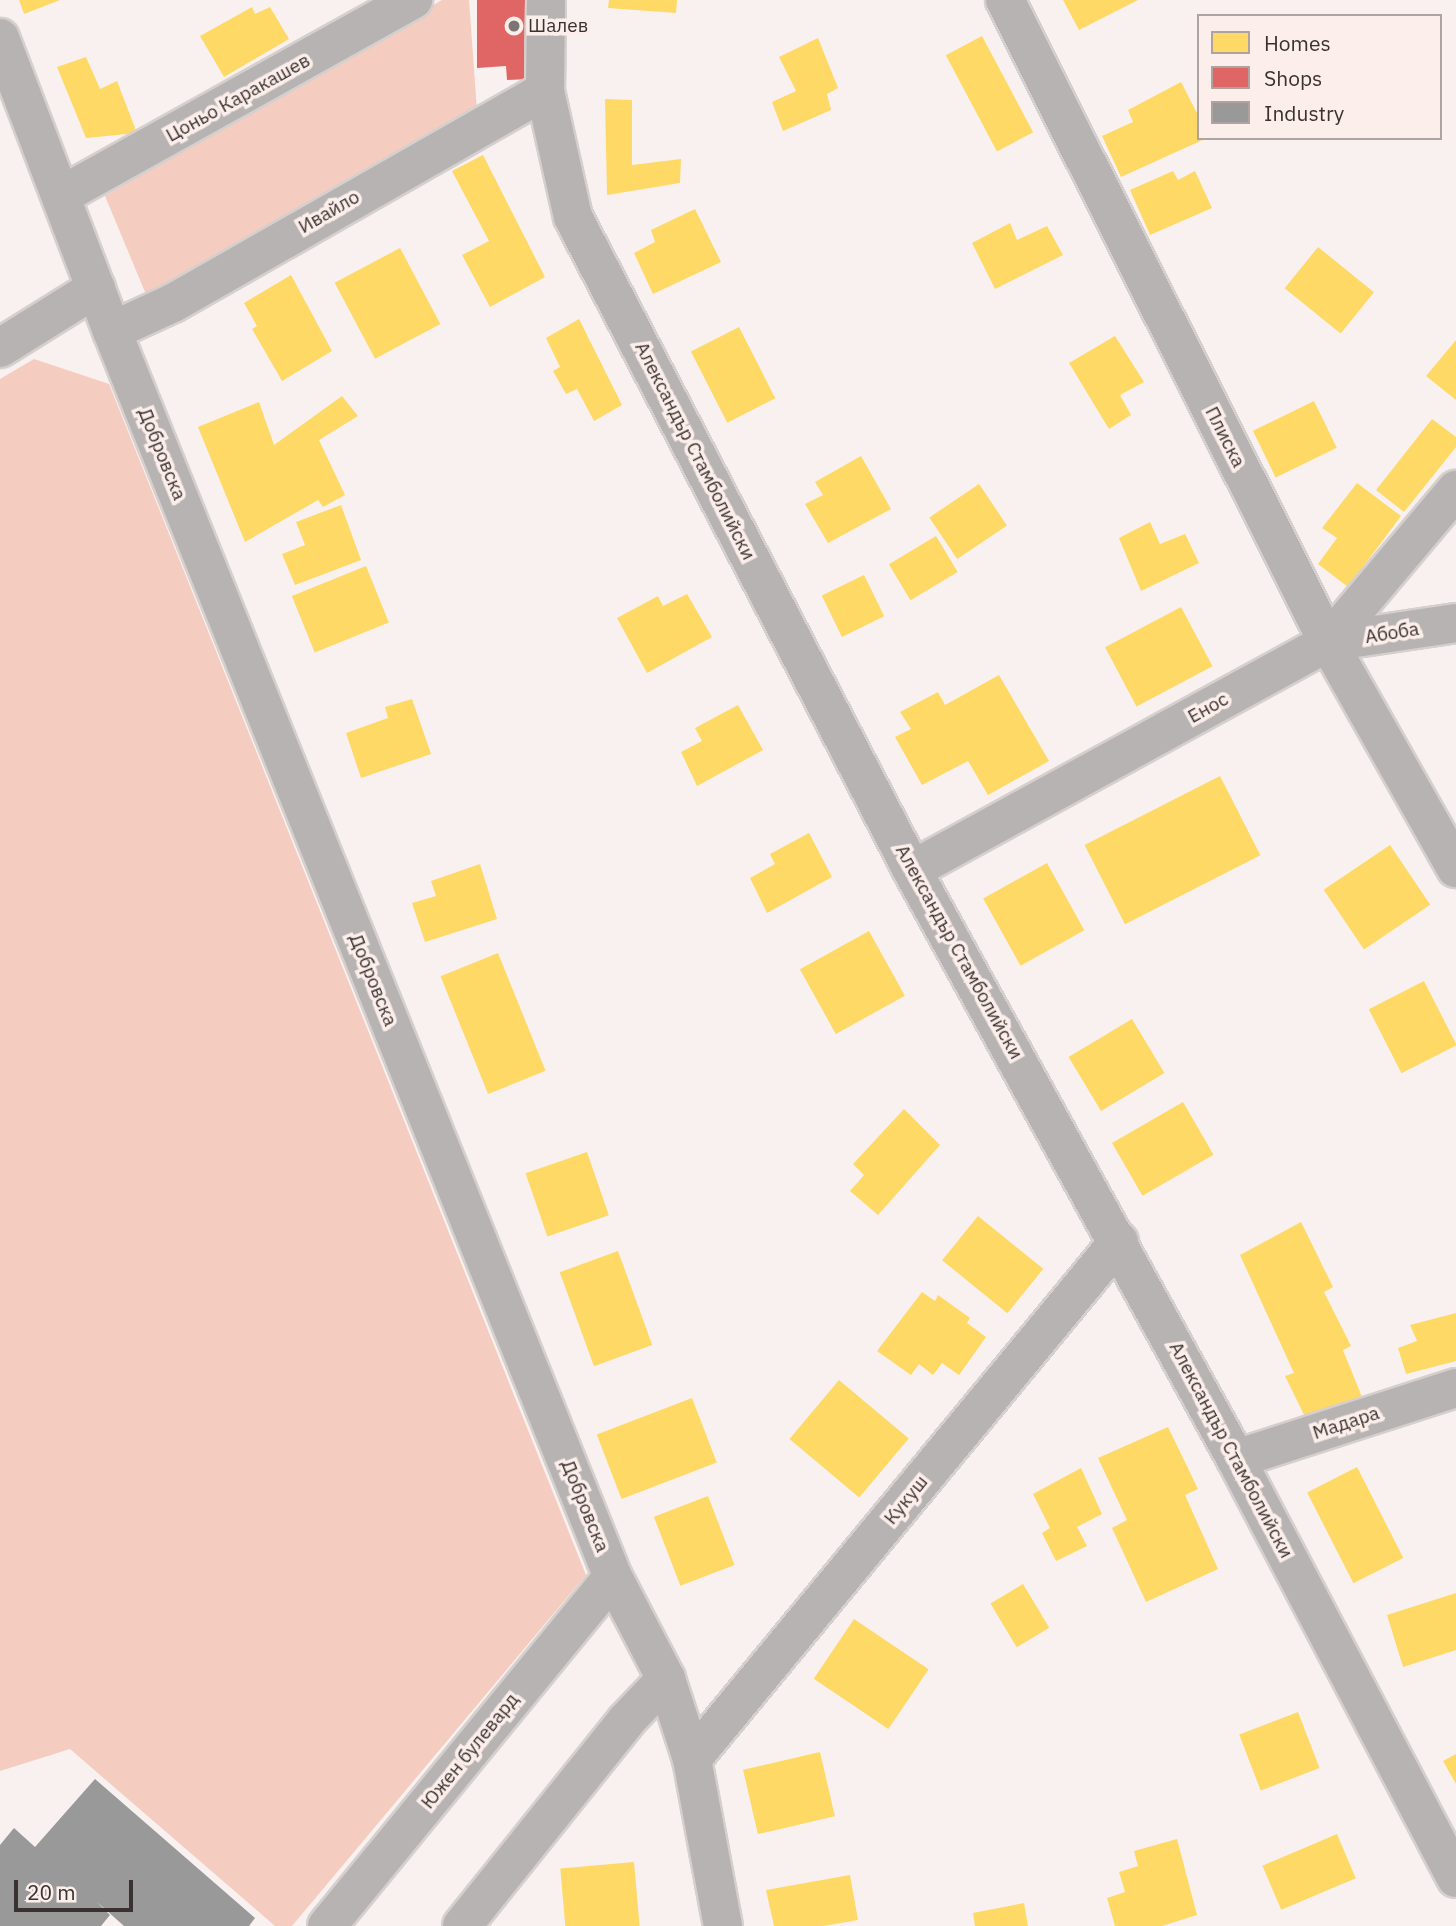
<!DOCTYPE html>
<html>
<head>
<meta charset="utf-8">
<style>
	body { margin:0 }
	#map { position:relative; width:1456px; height:1926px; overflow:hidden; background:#f8f1ef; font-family:"IBM Plex Sans",sans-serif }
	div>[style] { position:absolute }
	.green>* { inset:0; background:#f5ccc0 }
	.homes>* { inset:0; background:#ffd966; transform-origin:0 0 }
	.shops>* { inset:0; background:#e06666 }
	.industry>* { inset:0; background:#999 }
	.roads { filter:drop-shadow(2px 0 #d5cfcd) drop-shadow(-2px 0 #d5cfcd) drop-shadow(0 2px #d5cfcd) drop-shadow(0 -2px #d5cfcd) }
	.minor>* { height:38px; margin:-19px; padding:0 19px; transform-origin:19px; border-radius:19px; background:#b7b3b2 }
	.dots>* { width:19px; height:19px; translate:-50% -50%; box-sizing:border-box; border:4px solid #fcefeb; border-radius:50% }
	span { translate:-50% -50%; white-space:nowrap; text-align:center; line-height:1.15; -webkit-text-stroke:7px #fcefeb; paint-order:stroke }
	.poi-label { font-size:19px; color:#3a3230 }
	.left { translate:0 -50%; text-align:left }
	.street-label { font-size:19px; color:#3a3230 }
	.legend { position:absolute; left:1197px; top:14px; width:245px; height:126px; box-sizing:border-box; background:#fcefeb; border:2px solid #aea3a0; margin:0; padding:9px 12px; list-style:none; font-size:21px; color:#3a3230 }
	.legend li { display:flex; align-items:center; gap:14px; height:35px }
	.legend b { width:35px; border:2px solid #aea3a0 }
	.scale { position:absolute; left:14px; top:1880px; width:119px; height:32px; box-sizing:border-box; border:4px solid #3a3230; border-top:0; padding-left:9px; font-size:21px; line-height:24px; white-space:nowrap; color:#3a3230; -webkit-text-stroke:5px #fcefeb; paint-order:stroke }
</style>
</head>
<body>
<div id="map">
	<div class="green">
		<i style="clip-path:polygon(442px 0,469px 0,477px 111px,150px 304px,105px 196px)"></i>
		<i style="clip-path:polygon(34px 359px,109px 384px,586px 1575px,292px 1926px,275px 1926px,70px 1749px,0 1771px,0 379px)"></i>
	</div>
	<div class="homes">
		<i style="clip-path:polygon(19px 0,60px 0,24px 14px)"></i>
		<i style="clip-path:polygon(609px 0,677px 0,676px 13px,608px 8px)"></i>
		<i style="clip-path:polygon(1063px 0,1138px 0,1079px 30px)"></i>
		<i style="clip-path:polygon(252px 7px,255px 14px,270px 7px,289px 39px,224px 77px,200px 36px)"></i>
		<i style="left:982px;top:36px;width:109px;height:41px;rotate:62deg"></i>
		<i style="clip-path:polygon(818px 38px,838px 88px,827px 94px,831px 110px,783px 131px,772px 102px,796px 91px,779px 57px)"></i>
		<i style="clip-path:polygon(86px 57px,100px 89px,117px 81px,137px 133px,86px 138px,57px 67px)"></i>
		<i style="clip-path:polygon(1181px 82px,1199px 117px,1199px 138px,1207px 138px,1121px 177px,1102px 136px,1133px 122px,1128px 110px)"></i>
		<i style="clip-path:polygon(605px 99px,632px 100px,632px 165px,681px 159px,680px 183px,607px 195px)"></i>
		<i style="clip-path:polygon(483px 155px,545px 277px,490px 307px,462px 255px,489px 241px,452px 171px)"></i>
		<i style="clip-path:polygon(1173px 171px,1178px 180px,1195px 171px,1212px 208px,1150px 235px,1130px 190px)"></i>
		<i style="clip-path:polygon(695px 209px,721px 262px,653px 294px,634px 253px,655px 242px,651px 230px)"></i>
		<i style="clip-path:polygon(1010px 223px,1017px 240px,1047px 226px,1063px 255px,995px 289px,972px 243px)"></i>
		<i style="left:1318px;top:247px;width:72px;height:53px;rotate:39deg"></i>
		<i style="left:400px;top:248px;width:86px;height:74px;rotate:62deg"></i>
		<i style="clip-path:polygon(291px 275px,332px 351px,282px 381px,252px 329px,257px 326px,244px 303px)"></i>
		<i style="clip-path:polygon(579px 319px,622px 405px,594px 421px,577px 389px,566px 394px,553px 371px,560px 367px,546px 338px)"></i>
		<i style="left:739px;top:327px;width:80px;height:54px;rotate:63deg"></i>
		<i style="clip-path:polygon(1115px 336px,1144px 382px,1120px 395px,1131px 415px,1109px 429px,1069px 363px)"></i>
		<i style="clip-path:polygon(1456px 340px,1456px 400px,1426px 376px)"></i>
		<i style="clip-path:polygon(342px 396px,358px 416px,319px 440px,345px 495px,323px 507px,318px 500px,245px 542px,198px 427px,259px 402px,274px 445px)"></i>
		<i style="left:1314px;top:401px;width:52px;height:68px;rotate:64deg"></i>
		<i style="clip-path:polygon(1432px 419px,1456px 437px,1456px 447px,1404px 512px,1376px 490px)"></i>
		<i style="clip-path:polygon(861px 456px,891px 509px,828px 543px,805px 504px,823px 495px,815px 482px)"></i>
		<i style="clip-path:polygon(1357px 483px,1401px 516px,1348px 587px,1318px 564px,1337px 538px,1322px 528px)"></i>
		<i style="left:979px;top:484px;width:50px;height:60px;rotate:56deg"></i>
		<i style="clip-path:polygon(341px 505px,361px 560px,295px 585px,282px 554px,305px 545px,296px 522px)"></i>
		<i style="clip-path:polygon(1150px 522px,1160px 544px,1185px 534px,1199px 563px,1141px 591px,1119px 538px)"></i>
		<i style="left:936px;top:536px;width:42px;height:55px;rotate:59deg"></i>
		<i style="left:366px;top:566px;width:61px;height:80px;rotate:68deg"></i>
		<i style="left:864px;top:575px;width:46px;height:47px;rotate:64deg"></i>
		<i style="clip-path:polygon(687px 594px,712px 637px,647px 673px,617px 618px,658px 596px,663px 606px)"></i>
		<i style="left:1181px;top:607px;width:67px;height:86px;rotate:62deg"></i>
		<i style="clip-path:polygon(999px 675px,1049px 761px,988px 795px,968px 761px,922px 785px,895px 737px,911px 729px,900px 712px,938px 692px,945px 705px)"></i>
		<i style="clip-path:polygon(412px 699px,431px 754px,361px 778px,346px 733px,388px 718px,385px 707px)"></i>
		<i style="clip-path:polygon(738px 705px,763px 750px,697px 786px,681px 752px,702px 741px,695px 728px)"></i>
		<i style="left:1220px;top:776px;width:89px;height:152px;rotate:63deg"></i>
		<i style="clip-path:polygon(809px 833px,832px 877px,767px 913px,750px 878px,775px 864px,770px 854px)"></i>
		<i style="left:1390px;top:845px;width:72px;height:80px;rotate:56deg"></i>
		<i style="left:1047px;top:863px;width:77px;height:73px;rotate:61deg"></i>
		<i style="clip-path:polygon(480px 864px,497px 919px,425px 942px,412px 903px,436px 896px,431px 881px)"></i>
		<i style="left:869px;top:931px;width:74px;height:79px;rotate:61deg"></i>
		<i style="left:498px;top:953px;width:127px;height:62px;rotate:68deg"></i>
		<i style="left:1424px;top:981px;width:72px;height:62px;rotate:63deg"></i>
		<i style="left:1132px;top:1019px;width:63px;height:74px;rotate:59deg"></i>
		<i style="left:1183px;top:1102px;width:61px;height:82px;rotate:60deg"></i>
		<i style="clip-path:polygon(904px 1109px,940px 1145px,878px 1215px,850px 1191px,864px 1175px,853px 1164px)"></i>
		<i style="left:587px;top:1152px;width:67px;height:65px;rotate:71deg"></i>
		<i style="left:978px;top:1216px;width:84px;height:57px;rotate:39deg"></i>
		<i style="clip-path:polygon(1301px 1222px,1333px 1287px,1324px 1292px,1351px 1346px,1343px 1350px,1364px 1402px,1308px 1423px,1285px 1376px,1294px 1373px,1240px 1255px)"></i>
		<i style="left:618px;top:1251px;width:100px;height:62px;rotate:70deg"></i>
		<i style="clip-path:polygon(922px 1292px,935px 1301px,938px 1295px,970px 1318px,967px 1323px,986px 1337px,959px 1375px,942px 1363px,933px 1375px,919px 1364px,911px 1375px,877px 1351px)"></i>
		<i style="clip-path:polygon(1456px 1313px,1456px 1361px,1406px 1374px,1398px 1348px,1417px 1341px,1410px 1325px)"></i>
		<i style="left:839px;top:1380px;width:91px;height:77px;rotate:40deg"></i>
		<i style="left:692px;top:1398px;width:69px;height:102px;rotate:69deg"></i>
		<i style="clip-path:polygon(1168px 1427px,1198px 1489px,1185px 1495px,1218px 1569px,1146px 1602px,1112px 1528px,1127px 1520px,1098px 1458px)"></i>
		<i style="left:1357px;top:1467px;width:102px;height:56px;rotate:63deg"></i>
		<i style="clip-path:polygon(1081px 1468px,1102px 1514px,1077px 1527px,1087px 1546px,1056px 1561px,1042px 1533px,1050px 1528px,1033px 1494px)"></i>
		<i style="left:708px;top:1496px;width:74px;height:58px;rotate:69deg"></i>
		<i style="left:1023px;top:1584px;width:51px;height:38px;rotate:59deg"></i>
		<i style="clip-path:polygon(1456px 1593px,1456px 1650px,1403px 1667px,1387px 1615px)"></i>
		<i style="left:854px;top:1619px;width:90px;height:72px;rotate:34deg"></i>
		<i style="left:1298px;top:1712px;width:60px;height:63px;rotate:69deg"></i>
		<i style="left:820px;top:1752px;width:66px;height:79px;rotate:77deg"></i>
		<i style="clip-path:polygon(1456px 1754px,1456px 1784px,1443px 1761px)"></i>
		<i style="left:1337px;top:1834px;width:48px;height:81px;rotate:67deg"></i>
		<i style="clip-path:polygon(1177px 1839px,1197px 1915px,1162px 1926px,1115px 1926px,1107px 1898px,1125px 1892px,1119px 1872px,1138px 1866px,1134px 1851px)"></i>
		<i style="left:634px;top:1862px;width:64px;height:74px;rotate:85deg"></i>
		<i style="clip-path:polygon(850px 1875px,858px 1920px,824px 1926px,774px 1926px,766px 1890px)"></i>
		<i style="clip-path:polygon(1024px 1903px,1028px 1926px,975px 1926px,973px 1913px)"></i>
	</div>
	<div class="shops">
		<i style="clip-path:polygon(477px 0,530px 0,529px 79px,507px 80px,506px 66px,477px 68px)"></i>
	</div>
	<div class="industry">
		<i style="clip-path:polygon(95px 1779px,255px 1918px,249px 1926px,124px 1926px,97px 1902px,110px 1915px,101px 1926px,0 1926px,0 1845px,14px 1828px,35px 1847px)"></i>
	</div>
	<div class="roads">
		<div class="minor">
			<i style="left:546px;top:0;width:91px;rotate:90.6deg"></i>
			<i style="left:545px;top:91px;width:129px;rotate:77.5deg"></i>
			<i style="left:573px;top:217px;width:736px;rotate:62.56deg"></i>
			<i style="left:912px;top:870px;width:672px;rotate:61.19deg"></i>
			<i style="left:1236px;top:1459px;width:473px;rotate:62.3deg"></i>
			<i style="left:1005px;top:0;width:719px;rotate:63.29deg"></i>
			<i style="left:1328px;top:642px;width:260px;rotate:60.5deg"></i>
			<i style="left:0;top:38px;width:314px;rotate:69.1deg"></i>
			<i style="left:112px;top:331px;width:1343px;rotate:68.1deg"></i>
			<i style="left:613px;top:1577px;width:115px;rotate:62.5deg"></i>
			<i style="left:666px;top:1679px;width:84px;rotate:72deg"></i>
			<i style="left:692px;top:1759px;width:170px;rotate:79.5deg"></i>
			<i style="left:62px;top:195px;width:402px;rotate:-29.1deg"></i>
			<i style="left:112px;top:331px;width:67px;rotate:-24.7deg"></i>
			<i style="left:173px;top:303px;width:428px;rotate:-29.7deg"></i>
			<i style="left:0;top:348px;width:113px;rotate:-32deg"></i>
			<i style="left:1328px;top:642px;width:129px;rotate:-8.4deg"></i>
			<i style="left:912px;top:870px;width:474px;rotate:-28.7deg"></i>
			<i style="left:1328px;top:642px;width:199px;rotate:-49.9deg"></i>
			<i style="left:1236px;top:1459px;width:231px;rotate:-17.9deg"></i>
			<i style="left:692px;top:1759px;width:671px;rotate:-50.5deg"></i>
			<i style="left:327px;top:1926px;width:451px;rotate:-50.7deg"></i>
			<i style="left:462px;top:1926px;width:263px;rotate:-51.3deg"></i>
			<i style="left:626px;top:1721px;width:58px;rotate:-46.4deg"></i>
		</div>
	</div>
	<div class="dots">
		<i style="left:514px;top:26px;background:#7c7573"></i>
	</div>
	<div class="poi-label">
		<span class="left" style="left:528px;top:26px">Шалев</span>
	</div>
	<div class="street-label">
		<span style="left:238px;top:98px;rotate:-29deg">Цоньо Каракашев</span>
		<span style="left:329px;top:212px;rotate:-30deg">Ивайло</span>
		<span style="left:1225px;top:437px;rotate:63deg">Плиска</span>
		<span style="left:695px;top:451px;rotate:63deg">Александър Стамболийски</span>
		<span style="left:162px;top:454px;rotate:68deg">Добровска</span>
		<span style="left:1392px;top:633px;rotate:-9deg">Абоба</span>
		<span style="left:1208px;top:708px;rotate:-29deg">Енос</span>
		<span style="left:959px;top:952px;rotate:61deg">Александър Стамболийски</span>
		<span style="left:373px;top:980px;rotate:68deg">Добровска</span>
		<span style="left:1346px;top:1423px;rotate:-18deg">Мадара</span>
		<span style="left:1231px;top:1450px;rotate:62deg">Александър Стамболийски</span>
		<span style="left:906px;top:1500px;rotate:-51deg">Кукуш</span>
		<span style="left:585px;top:1506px;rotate:68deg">Добровска</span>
		<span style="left:470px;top:1751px;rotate:-51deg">Южен булевард</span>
	</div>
	<ul class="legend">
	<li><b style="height:19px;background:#ffd966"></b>Homes</li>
	<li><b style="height:19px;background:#e06666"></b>Shops</li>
	<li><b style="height:19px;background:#999"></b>Industry</li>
	</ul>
	<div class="scale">20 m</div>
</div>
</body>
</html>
